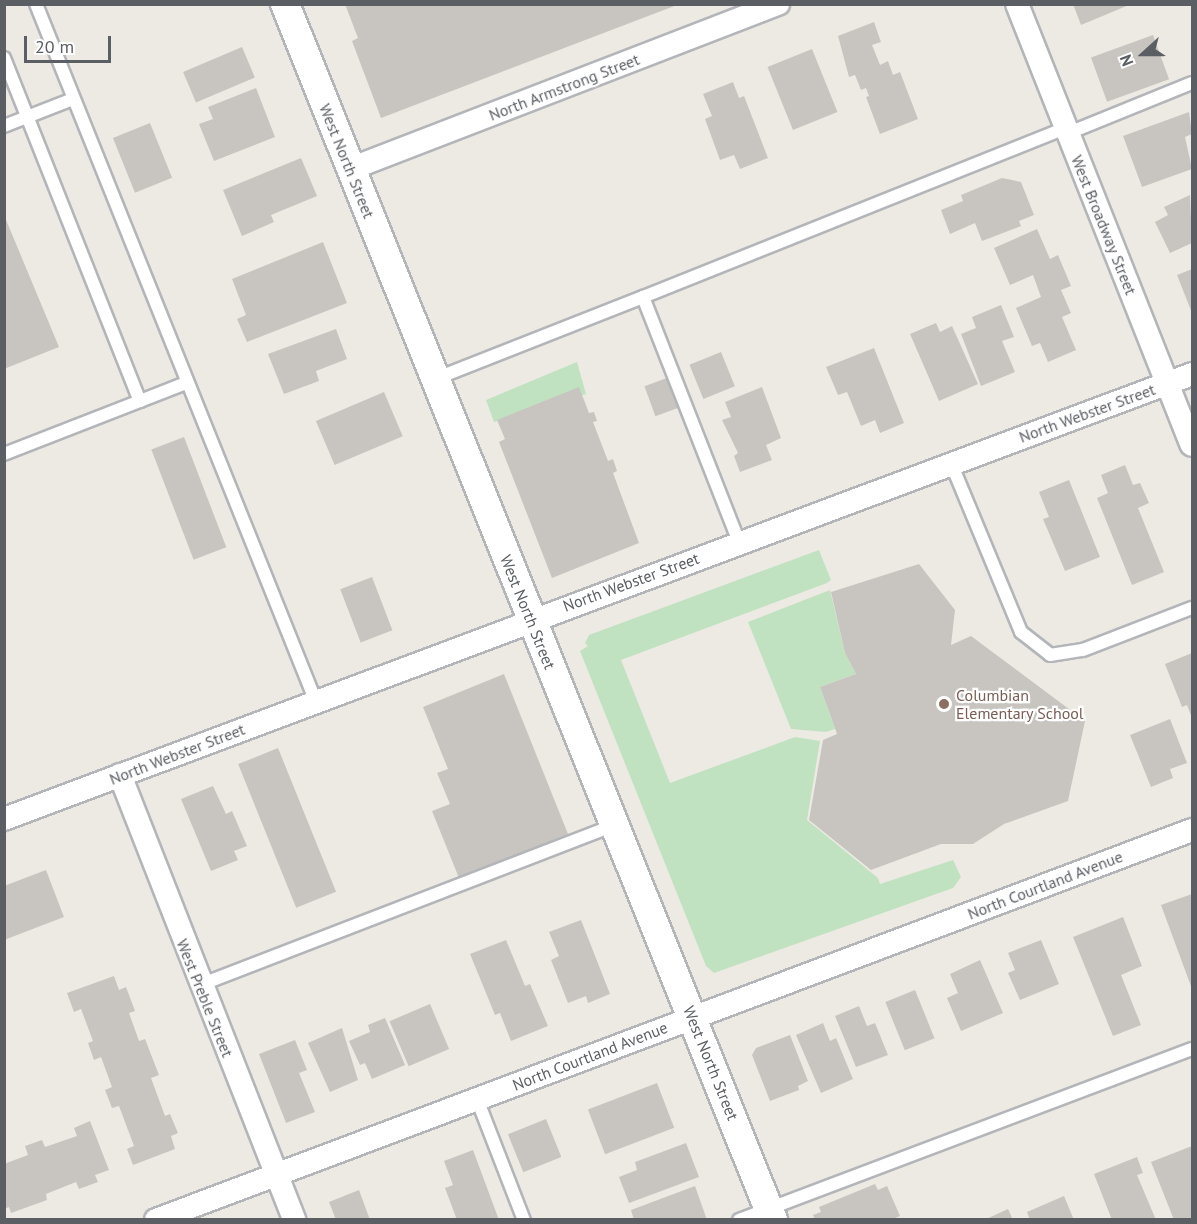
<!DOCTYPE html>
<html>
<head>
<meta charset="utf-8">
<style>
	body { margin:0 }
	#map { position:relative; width:1197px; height:1224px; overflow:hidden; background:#edeae3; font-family:"PT Sans",sans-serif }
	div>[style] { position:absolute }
	.green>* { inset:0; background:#c1e2c1 }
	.building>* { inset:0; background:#c8c5c0; transform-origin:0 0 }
	.roads { filter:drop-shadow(2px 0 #b3b5b9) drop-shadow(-2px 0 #b3b5b9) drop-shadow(0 2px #b3b5b9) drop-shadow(0 -2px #b3b5b9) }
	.service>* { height:12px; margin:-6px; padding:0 6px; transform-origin:6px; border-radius:6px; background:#fff }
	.minor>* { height:22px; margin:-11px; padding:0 11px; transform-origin:11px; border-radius:11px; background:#fff }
	.tertiary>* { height:28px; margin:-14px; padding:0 14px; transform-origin:14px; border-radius:14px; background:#fff }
	.dots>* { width:16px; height:16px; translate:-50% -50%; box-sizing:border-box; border:3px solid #fff; border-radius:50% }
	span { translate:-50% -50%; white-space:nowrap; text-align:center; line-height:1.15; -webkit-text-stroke:4.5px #fff; paint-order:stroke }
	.street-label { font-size:16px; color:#5b5e62 }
	.education-label { font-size:16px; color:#785e54 }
	.left { translate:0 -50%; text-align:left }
	.frame { position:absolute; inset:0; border:6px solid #5b5e62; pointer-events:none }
	.north { position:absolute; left:1113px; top:24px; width:60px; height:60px; -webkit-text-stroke:4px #fff; paint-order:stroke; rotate:249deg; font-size:16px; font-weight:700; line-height:24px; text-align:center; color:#5b5e62 }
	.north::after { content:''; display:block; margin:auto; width:21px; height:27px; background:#5b5e62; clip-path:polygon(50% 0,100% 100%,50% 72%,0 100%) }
	.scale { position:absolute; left:24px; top:36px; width:87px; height:27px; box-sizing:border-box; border:3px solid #5b5e62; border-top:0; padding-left:8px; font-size:18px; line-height:21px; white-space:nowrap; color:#5b5e62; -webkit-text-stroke:4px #fff; paint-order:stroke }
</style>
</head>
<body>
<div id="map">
	<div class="green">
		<i style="clip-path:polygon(577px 362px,586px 394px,494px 422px,486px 400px)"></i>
		<i style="clip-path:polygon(819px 550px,831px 580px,827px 583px,621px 660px,670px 783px,795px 737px,820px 741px,807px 820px,878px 878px,880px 884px,953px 860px,961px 877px,953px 888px,714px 973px,706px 966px,580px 651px,588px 646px,585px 643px,589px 635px)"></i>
		<i style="clip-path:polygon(830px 590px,845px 653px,856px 674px,820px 687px,835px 729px,826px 732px,791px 729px,748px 622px)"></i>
	</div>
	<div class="building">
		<i style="clip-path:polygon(345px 4px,677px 4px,677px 5px,381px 118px,352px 41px,358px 38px)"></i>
		<i style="clip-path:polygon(1073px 4px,1129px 4px,1129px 5px,1081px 25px)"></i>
		<i style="clip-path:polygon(874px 22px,881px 42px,872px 45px,880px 65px,888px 61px,893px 75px,900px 72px,918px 119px,880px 134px,866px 97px,869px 96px,866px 88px,861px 90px,855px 75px,849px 77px,838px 36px)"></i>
		<i style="left:1153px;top:35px;width:47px;height:66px;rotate:70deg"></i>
		<i style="left:242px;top:47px;width:33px;height:64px;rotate:67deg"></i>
		<i style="left:812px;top:49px;width:68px;height:48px;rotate:68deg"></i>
		<i style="clip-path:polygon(733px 82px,739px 98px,744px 96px,768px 158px,740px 169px,734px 155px,720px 160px,705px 119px,712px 116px,703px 94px)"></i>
		<i style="clip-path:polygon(256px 88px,275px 137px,214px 161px,199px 124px,213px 119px,208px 107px)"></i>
		<i style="clip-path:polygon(1189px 112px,1192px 134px,1185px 137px,1192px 169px,1142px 187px,1123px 136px)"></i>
		<i style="left:150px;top:123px;width:59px;height:40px;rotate:68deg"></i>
		<i style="clip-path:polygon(301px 158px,317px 196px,271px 215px,274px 222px,242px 236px,223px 190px)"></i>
		<i style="clip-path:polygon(1002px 178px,1021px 182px,1034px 215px,1019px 221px,1021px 226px,982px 241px,975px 223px,950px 234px,941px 210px,963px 201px,961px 195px)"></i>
		<i style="clip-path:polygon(1190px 195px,1192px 243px,1170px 253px,1155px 222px,1168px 215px,1164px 207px)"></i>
		<i style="clip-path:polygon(4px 215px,59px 347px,4px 369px)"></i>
		<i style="clip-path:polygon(1037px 229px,1050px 259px,1058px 255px,1071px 286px,1061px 290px,1071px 313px,1062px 317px,1076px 350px,1048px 362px,1040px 343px,1032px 346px,1016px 308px,1041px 297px,1033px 275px,1010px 285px,994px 248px)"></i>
		<i style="clip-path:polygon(323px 242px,347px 303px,247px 342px,237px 319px,246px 315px,232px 279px)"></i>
		<i style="clip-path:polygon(1192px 269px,1192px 313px,1177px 275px)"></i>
		<i style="clip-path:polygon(1001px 305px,1014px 337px,1002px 341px,1015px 372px,981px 386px,961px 334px,976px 328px,972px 317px)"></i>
		<i style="clip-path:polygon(936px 323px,940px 332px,952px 326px,978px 384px,939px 401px,910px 334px)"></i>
		<i style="clip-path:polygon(336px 329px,347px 359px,316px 371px,319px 381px,284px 394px,268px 354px)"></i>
		<i style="clip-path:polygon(874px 348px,904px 423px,880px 433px,875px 420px,861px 426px,847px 392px,838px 395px,826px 367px)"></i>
		<i style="left:721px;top:352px;width:37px;height:34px;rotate:68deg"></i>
		<i style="left:667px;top:378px;width:32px;height:24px;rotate:70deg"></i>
		<i style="clip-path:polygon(579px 387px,589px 413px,594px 412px,597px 421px,593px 422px,608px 461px,613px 459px,617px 471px,613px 473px,639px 543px,552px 578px,499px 442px,505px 439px,497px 420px)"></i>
		<i style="clip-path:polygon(762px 387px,781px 438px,766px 445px,772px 460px,740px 472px,734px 456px,738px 453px,722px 420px,731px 417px,725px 402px)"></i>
		<i style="left:384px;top:392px;width:48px;height:74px;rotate:67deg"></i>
		<i style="left:184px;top:437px;width:118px;height:35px;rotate:69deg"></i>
		<i style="clip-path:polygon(1125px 465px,1133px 485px,1140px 483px,1149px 503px,1138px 508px,1164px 572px,1132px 585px,1097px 498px,1108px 493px,1101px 475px)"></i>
		<i style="clip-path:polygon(1069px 480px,1100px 557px,1065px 571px,1043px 519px,1049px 517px,1039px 492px)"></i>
		<i style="clip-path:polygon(919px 564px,955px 610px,951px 645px,971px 636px,1085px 721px,1068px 801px,1004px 824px,973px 844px,941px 844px,871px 870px,809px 820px,823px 740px,837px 734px,820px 687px,856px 674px,845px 653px,831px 592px)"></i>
		<i style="left:372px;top:577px;width:57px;height:34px;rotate:69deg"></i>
		<i style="clip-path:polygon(1192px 653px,1192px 718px,1187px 705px,1182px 707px,1165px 664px)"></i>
		<i style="clip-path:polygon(504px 674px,568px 834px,459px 878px,432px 811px,450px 804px,437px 773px,448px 769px,423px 707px)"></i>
		<i style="clip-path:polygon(1170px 719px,1187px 763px,1170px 769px,1173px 778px,1151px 787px,1130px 735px)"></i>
		<i style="left:278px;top:748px;width:155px;height:43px;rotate:68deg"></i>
		<i style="clip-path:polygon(213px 786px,226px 814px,232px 811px,247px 846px,234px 851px,238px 860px,211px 871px,181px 799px)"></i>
		<i style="clip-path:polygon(46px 870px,64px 917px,4px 940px,4px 886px)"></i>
		<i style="clip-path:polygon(1192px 894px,1192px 989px,1161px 905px)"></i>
		<i style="clip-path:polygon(1123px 917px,1142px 966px,1121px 975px,1141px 1025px,1113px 1036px,1073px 937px)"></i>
		<i style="clip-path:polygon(581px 920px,610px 994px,588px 1003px,586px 996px,568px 1003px,551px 960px,559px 956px,549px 932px)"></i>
		<i style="clip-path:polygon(506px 940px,525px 986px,530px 984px,548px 1026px,511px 1041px,500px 1013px,495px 1015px,470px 954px)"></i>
		<i style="clip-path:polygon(1041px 940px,1059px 984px,1020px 1000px,1008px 973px,1015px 970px,1008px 953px)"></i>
		<i style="clip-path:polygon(980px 960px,1003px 1013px,961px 1031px,947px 998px,958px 993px,950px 974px)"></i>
		<i style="clip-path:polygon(114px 976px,119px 990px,126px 987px,135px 1011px,129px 1013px,139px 1041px,145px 1039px,159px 1075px,151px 1078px,165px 1116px,170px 1114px,178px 1133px,171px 1136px,175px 1149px,133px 1165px,127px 1149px,134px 1146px,119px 1106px,112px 1108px,105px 1090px,112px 1087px,101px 1057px,94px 1060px,88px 1043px,93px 1041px,81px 1009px,74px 1012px,67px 993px)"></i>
		<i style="left:915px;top:990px;width:52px;height:32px;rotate:68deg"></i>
		<i style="left:430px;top:1004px;width:49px;height:44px;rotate:67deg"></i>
		<i style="clip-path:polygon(859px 1006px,867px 1026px,875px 1023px,888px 1055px,856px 1067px,835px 1016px)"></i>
		<i style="clip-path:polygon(385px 1018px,405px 1065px,372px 1079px,365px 1063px,360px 1065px,349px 1041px,370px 1032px,368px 1025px)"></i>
		<i style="clip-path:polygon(823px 1023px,830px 1041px,836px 1038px,853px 1079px,821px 1093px,796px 1035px)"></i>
		<i style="clip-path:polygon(342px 1028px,358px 1080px,330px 1092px,308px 1043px)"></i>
		<i style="clip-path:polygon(790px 1035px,808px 1081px,798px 1086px,799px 1090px,770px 1101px,752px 1055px,756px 1048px)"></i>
		<i style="clip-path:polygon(295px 1040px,307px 1070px,299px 1073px,315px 1112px,286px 1123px,259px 1054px)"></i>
		<i style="left:657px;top:1083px;width:48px;height:74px;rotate:69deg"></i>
		<i style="left:546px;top:1119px;width:41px;height:41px;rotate:68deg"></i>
		<i style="clip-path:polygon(90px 1121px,109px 1170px,95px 1175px,98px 1182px,79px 1189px,76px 1182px,46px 1194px,47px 1200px,11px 1213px,9px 1207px,4px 1209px,4px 1164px,28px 1155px,25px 1146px,42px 1140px,45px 1147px,77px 1136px,74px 1128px)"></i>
		<i style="clip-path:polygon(686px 1143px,699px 1177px,629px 1203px,619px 1177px,637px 1170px,635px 1162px)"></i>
		<i style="clip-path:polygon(1192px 1146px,1192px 1220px,1174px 1220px,1151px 1162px)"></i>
		<i style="clip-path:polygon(473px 1150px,499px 1220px,457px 1220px,445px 1188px,453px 1185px,444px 1161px)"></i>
		<i style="clip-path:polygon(1137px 1157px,1143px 1173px,1137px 1175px,1156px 1220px,1112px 1220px,1094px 1174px)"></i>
		<i style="clip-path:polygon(875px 1184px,878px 1190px,887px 1186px,900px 1216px,891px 1220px,815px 1220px,813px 1215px,821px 1212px,819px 1207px)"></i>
		<i style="clip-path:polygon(695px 1186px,707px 1220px,634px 1220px,631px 1210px)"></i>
		<i style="clip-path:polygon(359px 1190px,370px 1220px,336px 1220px,329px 1202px)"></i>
		<i style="clip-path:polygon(1064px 1196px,1074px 1220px,1030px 1220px,1027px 1212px)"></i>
		<i style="clip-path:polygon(1008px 1209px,1013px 1220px,984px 1220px)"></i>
	</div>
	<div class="roads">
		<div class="service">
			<i style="left:36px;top:4px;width:752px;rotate:68.14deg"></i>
			<i style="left:4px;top:58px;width:369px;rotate:68.4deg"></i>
			<i style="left:140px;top:401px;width:146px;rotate:158.7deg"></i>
			<i style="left:4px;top:126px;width:74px;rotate:-21.4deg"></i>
			<i style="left:435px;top:379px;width:224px;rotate:-21.5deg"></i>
			<i style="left:140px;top:401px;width:49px;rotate:-21.4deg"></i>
			<i style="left:951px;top:463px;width:183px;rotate:67.5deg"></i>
			<i style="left:1021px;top:632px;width:37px;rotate:38deg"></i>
			<i style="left:1050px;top:655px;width:33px;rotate:-9deg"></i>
			<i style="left:1083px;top:650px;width:117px;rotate:-21.1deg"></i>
			<i style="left:739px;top:542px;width:263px;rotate:-111.4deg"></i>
			<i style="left:643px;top:297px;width:455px;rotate:-21.8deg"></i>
			<i style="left:1065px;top:128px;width:11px;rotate:10deg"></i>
			<i style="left:1076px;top:130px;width:125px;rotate:-22.1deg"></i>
			<i style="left:200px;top:985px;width:444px;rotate:-21.1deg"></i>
			<i style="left:477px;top:1099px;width:130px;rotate:68.8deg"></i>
			<i style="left:739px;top:1220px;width:484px;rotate:-20.7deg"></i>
		</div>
		<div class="minor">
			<i style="left:1017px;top:4px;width:474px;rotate:68.4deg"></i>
			<i style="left:350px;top:169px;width:459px;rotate:-21.1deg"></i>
			<i style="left:120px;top:775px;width:478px;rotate:68.6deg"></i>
			<i style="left:4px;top:819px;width:1269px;rotate:-20.53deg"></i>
			<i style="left:156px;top:1220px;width:1107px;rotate:-20.63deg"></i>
		</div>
		<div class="tertiary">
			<i style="left:285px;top:4px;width:1310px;rotate:68.13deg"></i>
		</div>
	</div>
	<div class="dots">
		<i style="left:944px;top:704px;background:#8d6e63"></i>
	</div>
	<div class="street-label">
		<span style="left:564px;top:87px;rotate:-21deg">North Armstrong Street</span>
		<span style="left:347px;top:161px;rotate:68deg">West North Street</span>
		<span style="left:1104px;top:225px;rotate:68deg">West Broadway Street</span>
		<span style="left:1087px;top:413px;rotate:-20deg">North Webster Street</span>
		<span style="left:631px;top:582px;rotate:-20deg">North Webster Street</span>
		<span style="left:528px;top:612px;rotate:68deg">West North Street</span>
		<span style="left:177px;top:754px;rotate:-21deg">North Webster Street</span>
		<span style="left:1045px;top:885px;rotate:-21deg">North Courtland Avenue</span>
		<span style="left:205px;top:998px;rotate:68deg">West Preble Street</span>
		<span style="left:590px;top:1056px;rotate:-21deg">North Courtland Avenue</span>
		<span style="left:711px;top:1063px;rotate:68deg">West North Street</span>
	</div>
	<div class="education-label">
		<span class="left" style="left:956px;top:704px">Columbian<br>Elementary School</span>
	</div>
	<div class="frame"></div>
	<div class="north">N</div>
	<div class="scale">20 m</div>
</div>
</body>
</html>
